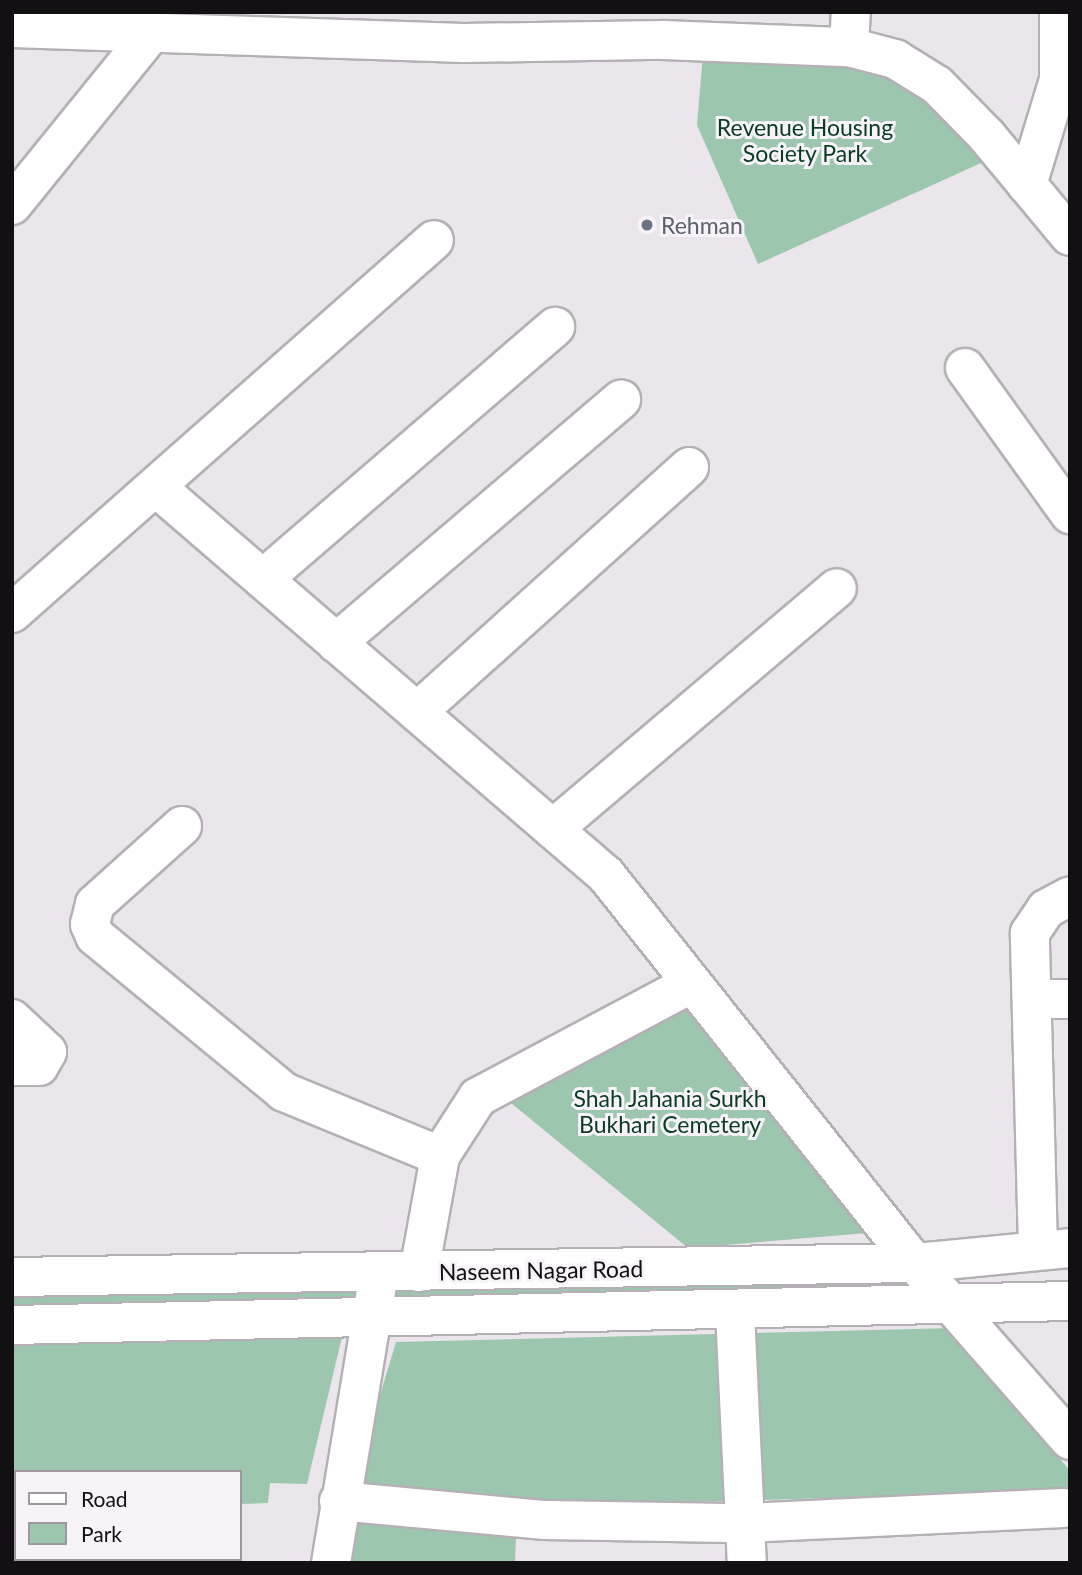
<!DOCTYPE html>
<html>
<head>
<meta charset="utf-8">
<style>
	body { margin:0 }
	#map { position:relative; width:1082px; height:1575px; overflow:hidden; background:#eae6eb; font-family:Lato,sans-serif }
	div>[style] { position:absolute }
	.green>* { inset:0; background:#9dc6ae }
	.roads { filter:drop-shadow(2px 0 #b4b0b5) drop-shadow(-2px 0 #b4b0b5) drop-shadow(0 2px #b4b0b5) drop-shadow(0 -2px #b4b0b5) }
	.minor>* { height:38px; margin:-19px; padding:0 19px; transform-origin:19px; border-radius:19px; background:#fff }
	.major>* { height:38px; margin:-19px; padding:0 19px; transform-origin:19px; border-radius:19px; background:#fff }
	.dots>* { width:19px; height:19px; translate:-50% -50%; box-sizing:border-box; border:4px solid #f8f3f9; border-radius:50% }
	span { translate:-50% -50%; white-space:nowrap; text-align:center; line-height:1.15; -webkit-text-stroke:6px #f8f3f9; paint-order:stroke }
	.park-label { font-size:23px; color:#0a3b25 }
	.worship-label { font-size:23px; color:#5b616d }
	.left { translate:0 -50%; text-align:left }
	.street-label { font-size:23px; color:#121012 }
	.frame { position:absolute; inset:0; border:14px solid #121012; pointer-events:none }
	.legend { position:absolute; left:14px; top:1470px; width:228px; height:91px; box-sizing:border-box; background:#f8f3f9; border:2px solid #9c989d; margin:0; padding:9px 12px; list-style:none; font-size:21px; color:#121012 }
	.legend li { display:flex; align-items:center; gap:14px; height:35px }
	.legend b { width:35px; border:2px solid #9c989d }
</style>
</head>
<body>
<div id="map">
	<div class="green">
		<i style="clip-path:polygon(704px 42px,895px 59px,1001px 154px,758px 264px,697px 125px)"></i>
		<i style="clip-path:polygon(690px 981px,891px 1231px,688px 1248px,511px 1103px)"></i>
		<i style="clip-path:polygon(915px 1263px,951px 1305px,346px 1320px,307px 1484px,270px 1483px,268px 1503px,240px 1504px,240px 1472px,16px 1472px,12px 1515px,12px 1275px)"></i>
		<i style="clip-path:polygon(953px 1328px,1070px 1471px,1070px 1491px,517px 1507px,515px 1563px,341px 1563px,352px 1489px,396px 1342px)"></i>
	</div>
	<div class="roads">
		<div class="minor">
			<i style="left:12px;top:28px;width:452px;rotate:1.9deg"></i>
			<i style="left:464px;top:43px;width:199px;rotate:-0.9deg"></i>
			<i style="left:663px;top:40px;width:186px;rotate:2.2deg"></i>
			<i style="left:849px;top:47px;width:48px;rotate:14.6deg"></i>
			<i style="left:895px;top:59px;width:49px;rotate:31.8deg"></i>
			<i style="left:937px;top:85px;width:70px;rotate:45.6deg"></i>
			<i style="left:986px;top:135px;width:131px;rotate:50.3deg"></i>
			<i style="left:849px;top:47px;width:35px;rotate:-87deg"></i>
			<i style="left:1027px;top:185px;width:110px;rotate:-73.1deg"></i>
			<i style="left:1059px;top:80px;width:68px;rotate:-90deg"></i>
			<i style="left:12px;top:205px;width:224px;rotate:-51deg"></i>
			<i style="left:965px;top:368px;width:180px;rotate:54.3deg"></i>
			<i style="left:156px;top:487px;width:594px;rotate:40.77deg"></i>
			<i style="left:606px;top:875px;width:496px;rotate:51.5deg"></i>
			<i style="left:915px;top:1263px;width:235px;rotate:48.8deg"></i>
			<i style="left:263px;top:579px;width:386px;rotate:-40.8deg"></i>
			<i style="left:12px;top:613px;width:563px;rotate:-41.47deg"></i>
			<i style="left:336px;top:643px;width:375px;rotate:-40.5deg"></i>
			<i style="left:417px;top:712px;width:366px;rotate:-42deg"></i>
			<i style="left:182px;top:826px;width:117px;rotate:138.1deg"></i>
			<i style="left:95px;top:904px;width:21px;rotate:104deg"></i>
			<i style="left:90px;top:924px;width:13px;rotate:67deg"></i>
			<i style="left:95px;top:936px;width:245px;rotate:39.5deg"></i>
			<i style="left:284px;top:1092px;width:169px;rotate:22.3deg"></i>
			<i style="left:553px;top:829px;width:372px;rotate:-40.3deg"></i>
			<i style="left:1032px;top:999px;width:38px"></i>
			<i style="left:12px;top:1019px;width:48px;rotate:43.3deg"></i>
			<i style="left:47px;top:1052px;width:16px;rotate:120deg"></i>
			<i style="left:39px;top:1066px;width:27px;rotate:180deg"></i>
			<i style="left:1038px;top:1248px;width:315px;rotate:-91.5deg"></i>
			<i style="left:1030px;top:933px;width:29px;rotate:-56deg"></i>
			<i style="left:1046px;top:909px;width:27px;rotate:-28deg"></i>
			<i style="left:419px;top:1272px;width:118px;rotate:-79.7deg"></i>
			<i style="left:440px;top:1156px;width:70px;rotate:-57.2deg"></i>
			<i style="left:478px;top:1097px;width:242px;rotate:-28deg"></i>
			<i style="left:735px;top:1312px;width:251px;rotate:87.3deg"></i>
			<i style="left:339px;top:1501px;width:207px;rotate:5.3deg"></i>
			<i style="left:545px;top:1520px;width:201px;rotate:0.9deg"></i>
			<i style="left:746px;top:1523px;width:318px;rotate:-2.7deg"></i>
			<i style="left:331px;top:1563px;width:293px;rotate:-80.6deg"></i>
		</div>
		<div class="major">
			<i style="left:12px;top:1277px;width:903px;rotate:-0.89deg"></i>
			<i style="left:915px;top:1263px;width:156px;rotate:-5.5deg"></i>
			<i style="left:12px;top:1325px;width:1058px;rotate:-1.3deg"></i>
		</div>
	</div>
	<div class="dots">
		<i style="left:647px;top:225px;background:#6b7280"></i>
	</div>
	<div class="park-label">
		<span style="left:805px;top:140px">Revenue Housing<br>Society Park</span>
		<span style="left:670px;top:1111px">Shah Jahania Surkh<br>Bukhari Cemetery</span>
	</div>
	<div class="worship-label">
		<span class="left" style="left:661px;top:225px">Rehman</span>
	</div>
	<div class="street-label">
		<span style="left:541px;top:1270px;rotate:-1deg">Naseem Nagar Road</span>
	</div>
	<div class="frame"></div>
	<ul class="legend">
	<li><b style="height:9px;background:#fff"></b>Road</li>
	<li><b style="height:19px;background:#9dc6ae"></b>Park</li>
	</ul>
</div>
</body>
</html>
